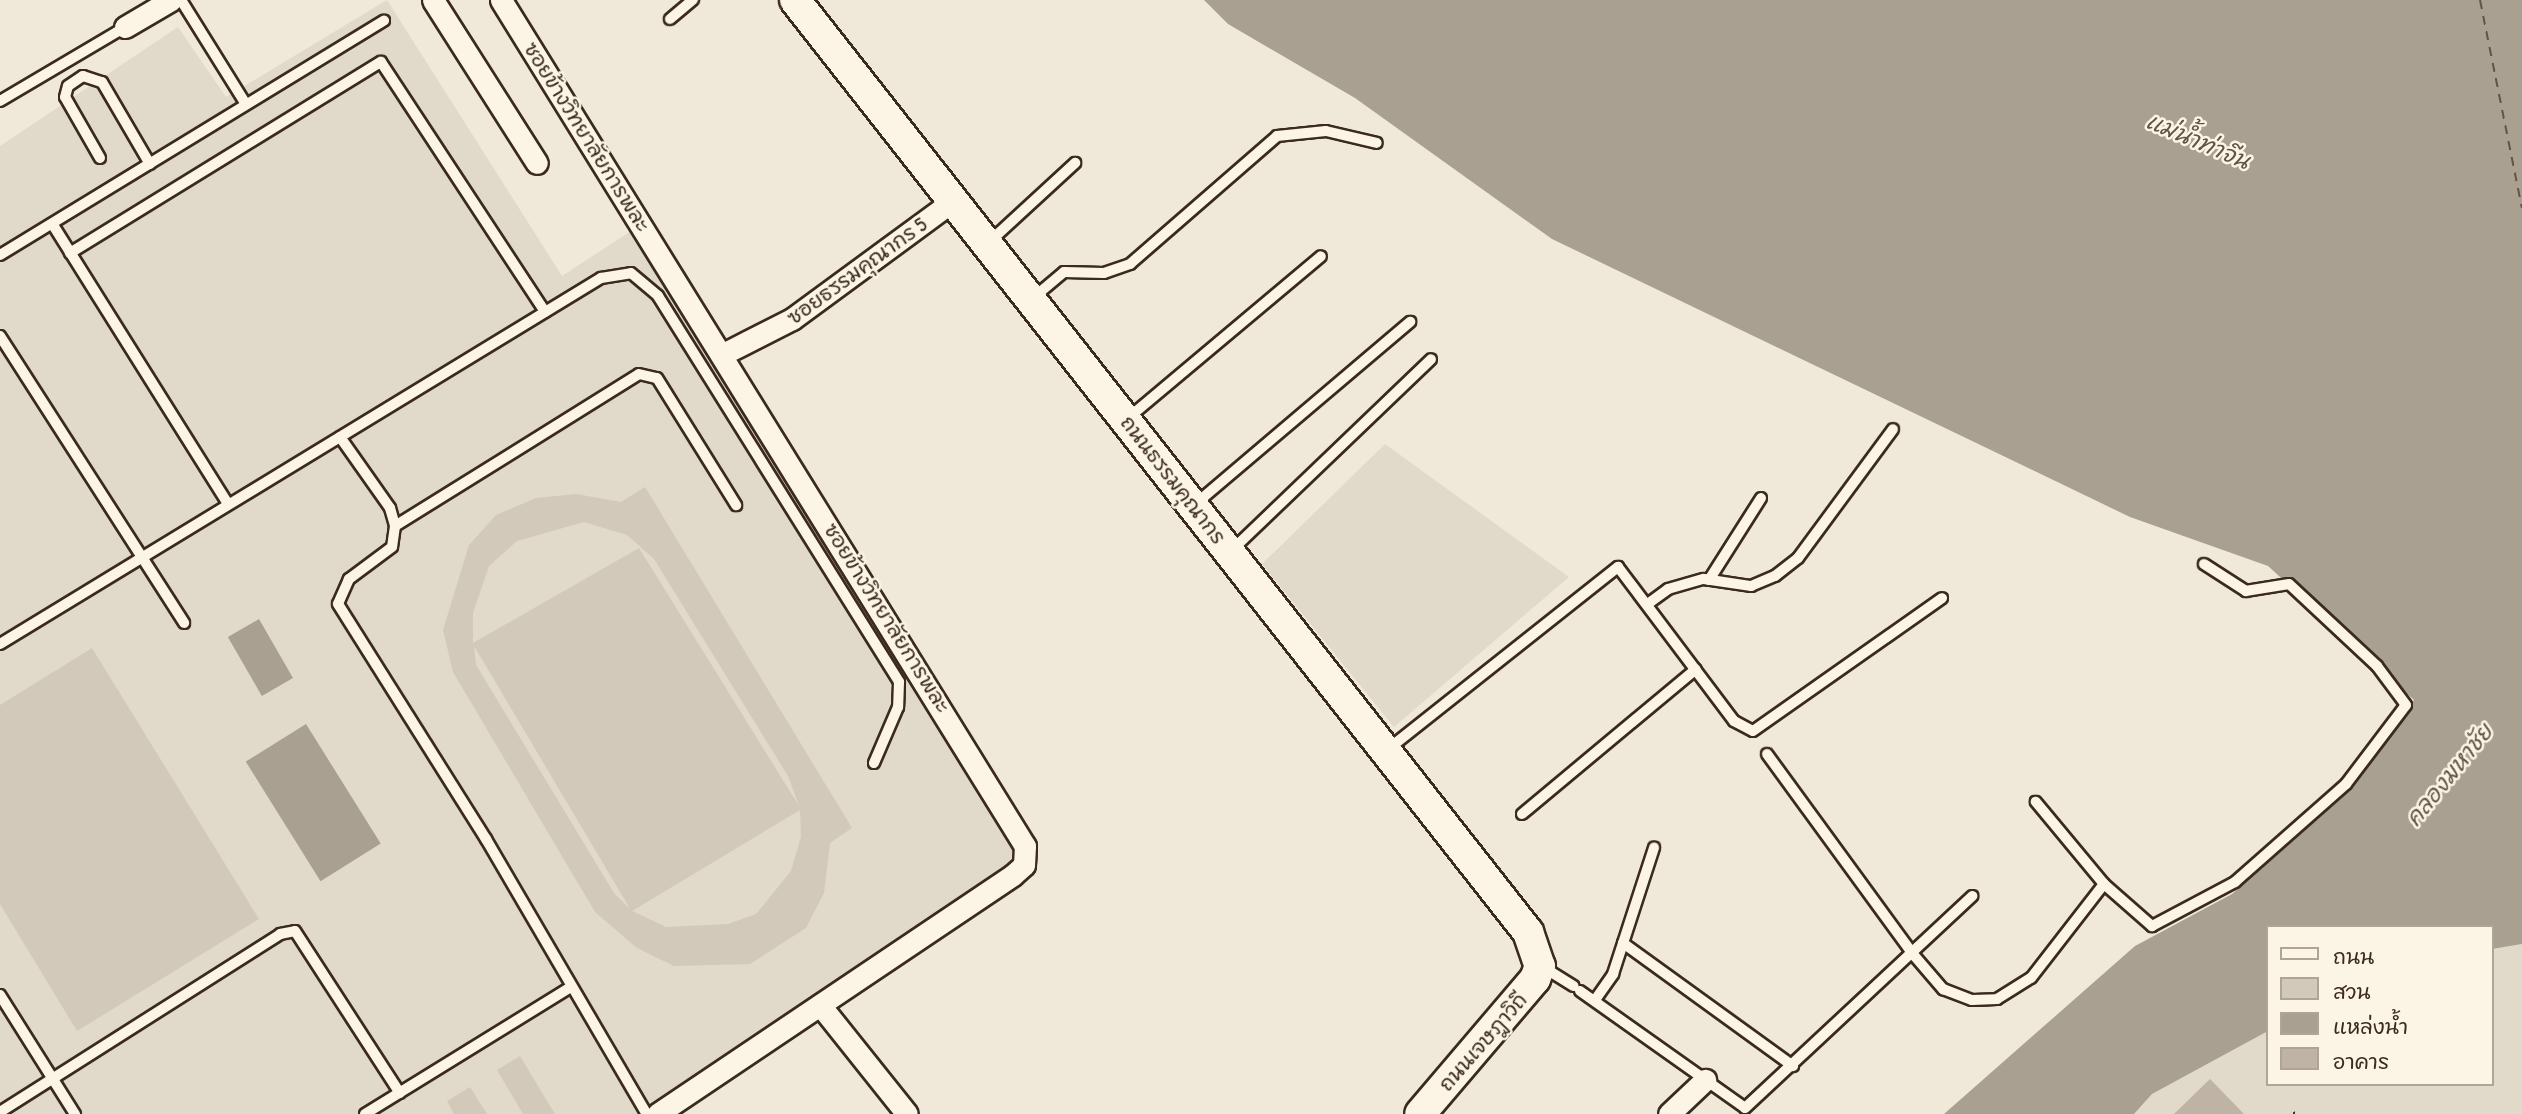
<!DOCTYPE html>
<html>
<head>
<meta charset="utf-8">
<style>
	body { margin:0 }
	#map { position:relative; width:2522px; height:1114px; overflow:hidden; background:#f0e9d9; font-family:"Patrick Hand","Playpen Sans Thai",sans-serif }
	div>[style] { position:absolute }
	.built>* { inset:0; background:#e1d9c9 }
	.green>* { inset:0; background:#d2c9ba }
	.water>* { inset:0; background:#aaa091; transform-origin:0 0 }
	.ferry>* { height:2px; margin-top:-1px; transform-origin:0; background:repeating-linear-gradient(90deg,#625346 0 9px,transparent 0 16px) }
	.building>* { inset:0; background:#beb3a4 }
	.path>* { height:3.5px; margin-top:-1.75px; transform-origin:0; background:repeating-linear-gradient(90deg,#3b2a1e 0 2px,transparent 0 7px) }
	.roads { filter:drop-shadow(2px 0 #3b2a1e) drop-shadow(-2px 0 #3b2a1e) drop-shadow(0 2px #3b2a1e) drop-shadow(0 -2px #3b2a1e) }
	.lane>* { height:10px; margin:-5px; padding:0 5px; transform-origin:5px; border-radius:5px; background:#fcf5e5 }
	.street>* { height:21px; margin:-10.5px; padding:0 10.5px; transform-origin:10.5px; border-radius:10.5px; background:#fcf5e5 }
	.secondary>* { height:30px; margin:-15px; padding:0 15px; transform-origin:15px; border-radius:15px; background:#fcf5e5 }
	span { translate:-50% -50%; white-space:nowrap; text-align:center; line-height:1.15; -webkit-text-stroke:5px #fcf5e5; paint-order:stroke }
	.street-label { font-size:21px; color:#3b2a1e }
	.water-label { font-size:23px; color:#625346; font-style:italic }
	.legend { position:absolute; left:2266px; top:925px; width:228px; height:161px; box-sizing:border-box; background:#fcf5e5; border:2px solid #afa495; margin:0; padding:9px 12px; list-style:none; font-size:21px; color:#3b2a1e }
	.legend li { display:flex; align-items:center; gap:14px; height:35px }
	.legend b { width:35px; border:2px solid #afa495 }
</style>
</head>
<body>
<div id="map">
	<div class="built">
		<i style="clip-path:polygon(387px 0,562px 276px,631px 231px,1017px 847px,1017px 860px,639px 1114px,0 1114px,0 146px,178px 27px,226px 97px)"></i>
		<i style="clip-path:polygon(1385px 444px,1569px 577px,1394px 727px,1262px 564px)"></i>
		<i style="clip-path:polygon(2522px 944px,2522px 1114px,2134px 1114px,2152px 1094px,2268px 1031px,2268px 1084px,2492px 1084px,2492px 949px)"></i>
	</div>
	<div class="green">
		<i style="clip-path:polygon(evenodd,645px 487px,852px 828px,830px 843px,824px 893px,806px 928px,750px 964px,674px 966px,637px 948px,595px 912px,453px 672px,443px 630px,469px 545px,496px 515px,536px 498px,576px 494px,621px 502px,645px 487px,584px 522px,627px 535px,654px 559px,788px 776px,799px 806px,639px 548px,473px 643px,473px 613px,489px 566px,517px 541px,584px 522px,645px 487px,474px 646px,629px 907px,629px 908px,614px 893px,476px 665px,474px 646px,645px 487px,800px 810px,801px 837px,791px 871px,756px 914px,728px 924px,666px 927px,632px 911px,800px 810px)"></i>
		<i style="clip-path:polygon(92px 648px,259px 919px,77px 1031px,0 904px,0 705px)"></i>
		<i style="clip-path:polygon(520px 1056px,555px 1114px,523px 1114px,497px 1070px)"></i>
		<i style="clip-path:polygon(470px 1087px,487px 1114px,454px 1114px,447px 1101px)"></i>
	</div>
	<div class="water">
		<i style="clip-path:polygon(1204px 0,2522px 0,2522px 944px,2492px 949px,2492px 927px,2268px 927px,2268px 1031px,2152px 1094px,2134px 1114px,1944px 1114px,2135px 946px,2232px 894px,2339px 800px,2414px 700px,2268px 566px,2130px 517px,1552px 239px,1355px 98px,1228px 24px)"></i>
		<i style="left:259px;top:619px;width:68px;height:36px;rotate:60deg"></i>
		<i style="left:306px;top:724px;width:141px;height:71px;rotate:58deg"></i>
	</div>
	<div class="ferry">
		<i style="left:2480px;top:0;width:212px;rotate:78.6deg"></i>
	</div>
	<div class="building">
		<i style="clip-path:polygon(2210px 1079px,2244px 1114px,2174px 1114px)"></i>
	</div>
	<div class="path">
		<i style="left:2293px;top:1113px;width:2px;rotate:27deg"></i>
	</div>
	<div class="roads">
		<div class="lane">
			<i style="left:181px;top:0;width:121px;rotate:58.1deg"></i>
			<i style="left:670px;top:19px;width:30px;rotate:-40deg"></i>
			<i style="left:0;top:101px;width:145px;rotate:-30.6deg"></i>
			<i style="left:100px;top:158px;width:70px;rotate:-119.8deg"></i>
			<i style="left:65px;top:97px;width:11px;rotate:-75deg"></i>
			<i style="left:68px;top:86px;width:18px;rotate:-34deg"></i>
			<i style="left:83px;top:76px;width:20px;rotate:18deg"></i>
			<i style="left:102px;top:82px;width:95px;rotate:59.7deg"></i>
			<i style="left:53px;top:225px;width:329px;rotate:57.9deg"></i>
			<i style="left:987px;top:244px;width:120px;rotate:-42.6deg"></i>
			<i style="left:70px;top:253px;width:365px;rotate:-31.6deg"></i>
			<i style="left:381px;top:62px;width:299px;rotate:56.7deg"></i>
			<i style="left:0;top:255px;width:450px;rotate:-31.4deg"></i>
			<i style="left:1033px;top:298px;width:40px;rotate:-40deg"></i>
			<i style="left:1064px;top:272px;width:40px;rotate:1.4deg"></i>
			<i style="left:1104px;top:273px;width:28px;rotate:-19deg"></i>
			<i style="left:1130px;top:264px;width:195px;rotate:-41deg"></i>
			<i style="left:1277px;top:136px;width:49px;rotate:-5.8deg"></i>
			<i style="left:1326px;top:131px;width:52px;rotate:13.2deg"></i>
			<i style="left:0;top:336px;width:341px;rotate:57.3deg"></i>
			<i style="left:1127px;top:419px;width:253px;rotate:-40deg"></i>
			<i style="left:340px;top:437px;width:87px;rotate:54.8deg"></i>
			<i style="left:390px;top:508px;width:19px;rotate:74deg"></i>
			<i style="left:395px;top:526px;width:21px;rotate:98deg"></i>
			<i style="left:392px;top:547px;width:54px;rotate:143.3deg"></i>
			<i style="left:349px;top:579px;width:27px;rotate:114deg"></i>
			<i style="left:338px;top:604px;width:278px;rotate:57.8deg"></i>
			<i style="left:486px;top:839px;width:319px;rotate:59.7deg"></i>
			<i style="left:1193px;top:506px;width:285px;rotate:-40.3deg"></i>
			<i style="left:395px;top:526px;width:287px;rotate:-31.9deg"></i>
			<i style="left:639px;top:374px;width:18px;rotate:13deg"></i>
			<i style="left:657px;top:378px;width:150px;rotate:58.1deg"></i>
			<i style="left:1231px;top:551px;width:277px;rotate:-43.8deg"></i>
			<i style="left:1709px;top:580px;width:97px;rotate:-57.6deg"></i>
			<i style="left:1649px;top:603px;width:24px;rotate:-36deg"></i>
			<i style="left:1668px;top:589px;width:37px;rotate:-16deg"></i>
			<i style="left:1704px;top:579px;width:48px;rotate:8.5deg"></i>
			<i style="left:1751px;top:586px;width:26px;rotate:-23deg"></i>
			<i style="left:1775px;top:576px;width:29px;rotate:-38deg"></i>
			<i style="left:1798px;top:558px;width:160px;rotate:-53.6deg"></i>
			<i style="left:0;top:644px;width:704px;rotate:-31.34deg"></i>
			<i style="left:601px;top:278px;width:30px;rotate:-9deg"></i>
			<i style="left:631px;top:273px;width:35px;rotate:40deg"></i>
			<i style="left:658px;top:296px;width:455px;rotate:58deg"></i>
			<i style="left:899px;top:682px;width:25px;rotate:92deg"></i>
			<i style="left:898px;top:707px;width:61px;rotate:113.2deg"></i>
			<i style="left:1387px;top:750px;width:295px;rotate:-38.4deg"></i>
			<i style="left:1618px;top:567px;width:193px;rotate:53deg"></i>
			<i style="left:1734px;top:721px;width:21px;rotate:28deg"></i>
			<i style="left:1753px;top:731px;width:231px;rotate:-35.1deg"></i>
			<i style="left:1767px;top:754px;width:246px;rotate:53.9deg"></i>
			<i style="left:1912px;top:953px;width:48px;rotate:49.3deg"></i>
			<i style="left:1943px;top:989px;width:31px;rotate:21deg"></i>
			<i style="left:1972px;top:1000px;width:25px;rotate:-2deg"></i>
			<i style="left:1997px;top:999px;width:40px;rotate:-32deg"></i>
			<i style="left:2031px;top:978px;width:119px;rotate:-52.2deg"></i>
			<i style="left:2104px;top:884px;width:107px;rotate:-129.7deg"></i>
			<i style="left:1522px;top:814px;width:226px;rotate:-39.8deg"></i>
			<i style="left:2104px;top:884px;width:64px;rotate:41.2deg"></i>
			<i style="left:2152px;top:926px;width:94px;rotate:-27.9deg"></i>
			<i style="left:2235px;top:882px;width:148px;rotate:-41.4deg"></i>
			<i style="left:2346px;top:784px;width:99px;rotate:-52.8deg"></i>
			<i style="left:2406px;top:705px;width:49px;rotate:-126.6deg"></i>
			<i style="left:2377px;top:666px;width:120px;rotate:-137deg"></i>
			<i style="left:2289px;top:584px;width:44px;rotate:170.8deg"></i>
			<i style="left:2246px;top:591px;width:50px;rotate:-147.3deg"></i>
			<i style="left:1623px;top:943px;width:210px;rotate:35.9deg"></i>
			<i style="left:1543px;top:967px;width:36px;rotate:32deg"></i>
			<i style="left:1580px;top:991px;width:202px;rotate:35.3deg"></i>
			<i style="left:1745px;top:1108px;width:311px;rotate:-43deg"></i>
			<i style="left:0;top:995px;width:141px;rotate:57.8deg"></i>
			<i style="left:1595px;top:1000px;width:32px;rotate:-55deg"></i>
			<i style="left:1613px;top:974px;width:133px;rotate:-72deg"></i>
			<i style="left:0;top:1112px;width:332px;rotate:-32.4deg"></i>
			<i style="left:280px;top:934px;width:15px;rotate:-11deg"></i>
			<i style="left:295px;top:931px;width:193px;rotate:57.1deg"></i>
			<i style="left:365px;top:1114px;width:240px;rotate:-31.7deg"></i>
		</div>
		<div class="street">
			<i style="left:433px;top:0;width:193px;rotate:57.5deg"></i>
			<i style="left:501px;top:0;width:995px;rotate:58.23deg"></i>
			<i style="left:1025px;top:846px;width:19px;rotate:93deg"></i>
			<i style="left:1024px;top:865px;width:15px;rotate:138deg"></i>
			<i style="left:1013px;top:875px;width:428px;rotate:146.1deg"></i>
			<i style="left:125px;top:27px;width:53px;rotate:-30.4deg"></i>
			<i style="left:723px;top:354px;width:77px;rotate:-26.9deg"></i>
			<i style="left:792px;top:319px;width:197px;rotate:-36.3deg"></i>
			<i style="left:820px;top:1005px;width:139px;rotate:51.4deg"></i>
			<i style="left:1669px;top:1114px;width:50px;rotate:-43.4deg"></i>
		</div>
		<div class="secondary">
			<i style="left:795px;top:0;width:1186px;rotate:51.82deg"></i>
			<i style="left:1528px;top:932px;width:36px;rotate:71deg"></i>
			<i style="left:1540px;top:966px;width:14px;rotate:111deg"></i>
			<i style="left:1535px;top:979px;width:177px;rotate:130.4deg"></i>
		</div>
	</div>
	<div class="street-label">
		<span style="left:587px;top:137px;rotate:58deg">ซอยข้างวิทยาลัยการพละ</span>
		<span style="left:857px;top:271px;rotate:-36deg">ซอยธรรมคุณากร 5</span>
		<span style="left:1173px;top:480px;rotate:52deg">ถนนธรรมคุณากร</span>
		<span style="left:887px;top:618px;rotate:58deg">ซอยข้างวิทยาลัยการพละ</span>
		<span style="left:1483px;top:1042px;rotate:-49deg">ถนนเจษฎาวิถี</span>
	</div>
	<div class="water-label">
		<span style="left:2198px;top:141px;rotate:23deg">แม่น้ำท่าจีน</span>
		<span style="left:2449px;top:775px;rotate:-51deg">คลองมหาชัย</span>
	</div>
	<ul class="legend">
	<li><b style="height:9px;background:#fcf5e5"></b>ถนน</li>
	<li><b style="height:19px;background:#d2c9ba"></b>สวน</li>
	<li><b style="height:19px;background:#aaa091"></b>แหล่งน้ำ</li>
	<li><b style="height:19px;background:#beb3a4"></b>อาคาร</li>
	</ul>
</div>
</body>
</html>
